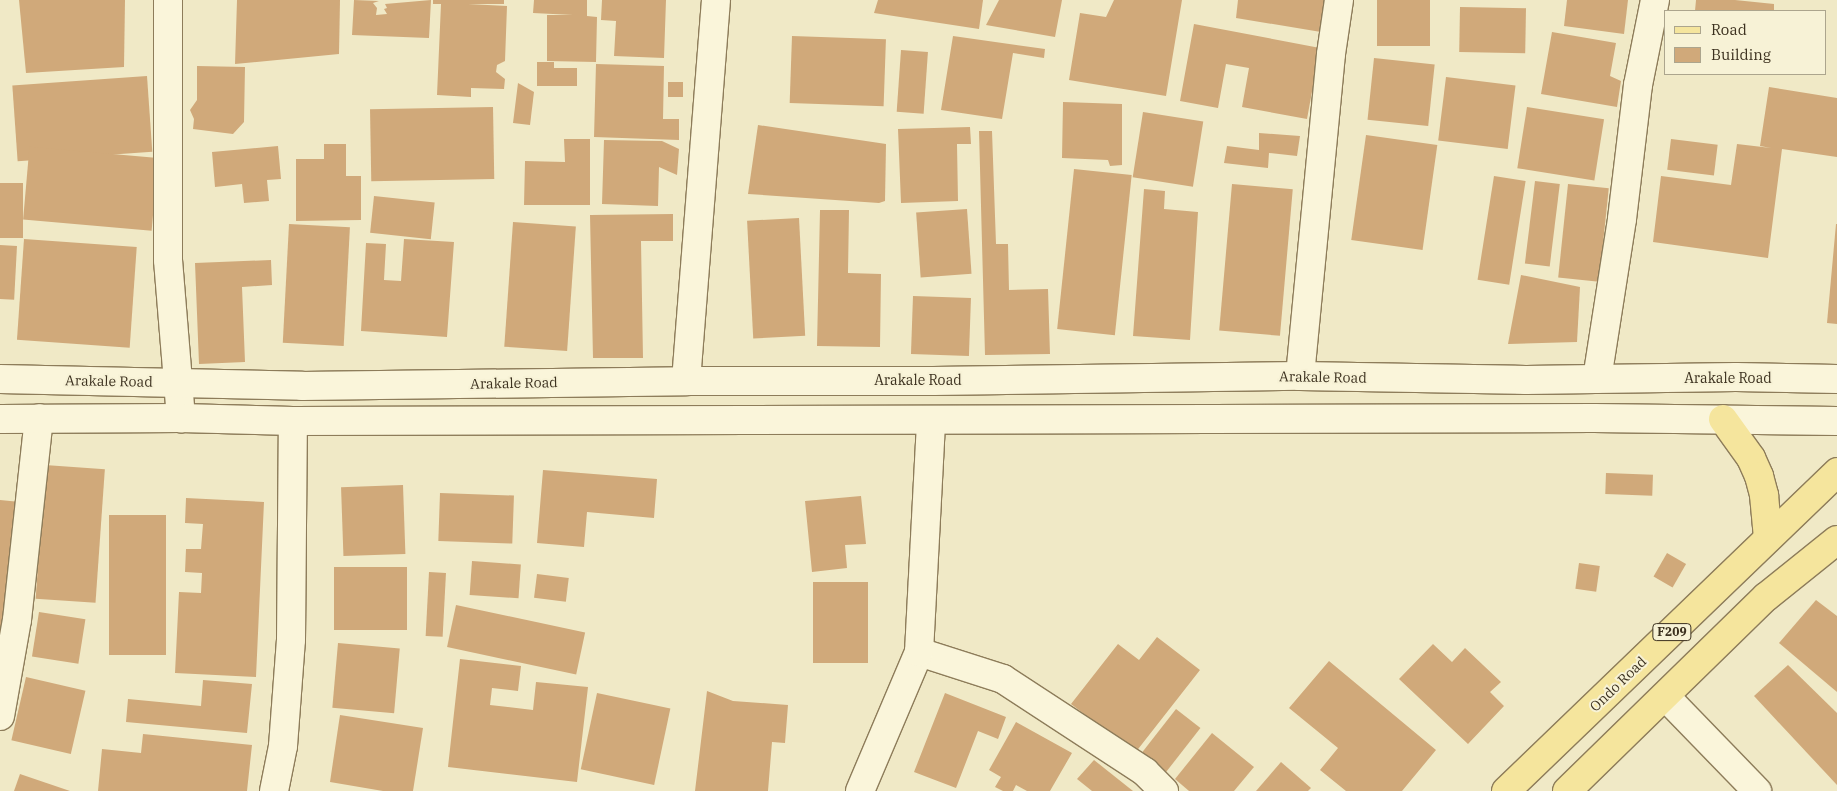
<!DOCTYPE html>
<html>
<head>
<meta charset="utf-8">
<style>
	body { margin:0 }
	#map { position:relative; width:1837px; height:791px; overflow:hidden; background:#f0e9c6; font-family:"IBM Plex Serif",serif }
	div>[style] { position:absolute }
	.building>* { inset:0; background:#d0a97a; transform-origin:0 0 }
	.roads { filter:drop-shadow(1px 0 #8d7c5a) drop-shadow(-1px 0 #8d7c5a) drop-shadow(0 1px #8d7c5a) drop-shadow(0 -1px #8d7c5a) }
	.street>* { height:28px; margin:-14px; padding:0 14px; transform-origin:14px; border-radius:14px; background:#faf5da }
	.secondary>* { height:28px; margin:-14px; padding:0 14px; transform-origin:14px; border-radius:14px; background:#faf5da }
	.primary>* { height:28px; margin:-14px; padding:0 14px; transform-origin:14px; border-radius:14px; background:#f5e59d }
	span { translate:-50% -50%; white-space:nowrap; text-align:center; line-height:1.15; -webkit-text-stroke:4px #f7f2d6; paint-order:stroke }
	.shield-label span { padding:1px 4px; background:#f7f2d6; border:1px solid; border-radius:4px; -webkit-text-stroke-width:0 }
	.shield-label { font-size:12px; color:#3c311f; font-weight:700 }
	.street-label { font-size:14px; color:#3c311f }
	.legend { position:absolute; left:1664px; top:10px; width:162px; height:65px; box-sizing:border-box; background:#f7f2d6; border:1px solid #aca58d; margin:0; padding:6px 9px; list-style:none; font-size:15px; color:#3c311f }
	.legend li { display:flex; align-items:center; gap:10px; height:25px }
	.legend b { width:25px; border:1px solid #aca58d }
</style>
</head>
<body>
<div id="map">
	<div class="building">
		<i style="clip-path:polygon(19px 0,125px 0,124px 67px,26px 73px)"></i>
		<i style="clip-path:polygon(237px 0,340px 0,339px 54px,235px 64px)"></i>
		<i style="clip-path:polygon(354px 0,379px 1px,373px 3px,377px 8px,376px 15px,387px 14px,384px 9px,387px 8px,385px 4px,431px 0,429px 38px,352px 35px)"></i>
		<i style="clip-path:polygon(433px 0,504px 0,504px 4px,468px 4px,507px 6px,505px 61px,497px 65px,496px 72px,505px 79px,504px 89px,471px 88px,471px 97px,437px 95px,441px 4px,433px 4px)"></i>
		<i style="clip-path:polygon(534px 0,587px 0,587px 16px,597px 17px,596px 62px,547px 61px,547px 15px,573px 15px,533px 13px)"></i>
		<i style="clip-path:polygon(602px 0,666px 0,664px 58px,614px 56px,616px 21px,601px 20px)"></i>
		<i style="clip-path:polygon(878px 0,983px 0,979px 29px,874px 13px)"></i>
		<i style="clip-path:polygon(999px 0,1062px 0,1055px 37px,986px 25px)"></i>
		<i style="clip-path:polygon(1114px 0,1182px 0,1166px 96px,1069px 80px,1080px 13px,1106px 17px)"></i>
		<i style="clip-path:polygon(1238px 0,1326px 0,1321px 32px,1236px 18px)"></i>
		<i style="left:1377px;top:0;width:53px;height:46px"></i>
		<i style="clip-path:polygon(1567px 0,1628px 0,1624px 34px,1564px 26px)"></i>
		<i style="clip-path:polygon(1696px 0,1735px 0,1774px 4px,1774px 11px,1695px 11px)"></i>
		<i style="left:1460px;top:7px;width:66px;height:45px;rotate:1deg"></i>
		<i style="clip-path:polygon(1194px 24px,1320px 48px,1307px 119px,1242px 107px,1249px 68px,1226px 64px,1218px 108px,1180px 101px)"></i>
		<i style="clip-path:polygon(1552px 32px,1616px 43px,1610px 76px,1621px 81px,1617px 107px,1541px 94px)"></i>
		<i style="left:792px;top:36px;width:94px;height:67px;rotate:2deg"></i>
		<i style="clip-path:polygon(953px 36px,1045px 49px,1044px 58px,1013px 53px,1002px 119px,941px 110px)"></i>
		<i style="left:901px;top:50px;width:27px;height:62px;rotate:4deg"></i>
		<i style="left:1374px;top:58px;width:61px;height:62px;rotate:6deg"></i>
		<i style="clip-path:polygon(537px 62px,554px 62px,554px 68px,577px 68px,577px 86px,537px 86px)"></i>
		<i style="clip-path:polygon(596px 64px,664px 66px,663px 119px,679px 119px,679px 140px,594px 137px)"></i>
		<i style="clip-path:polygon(197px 66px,245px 67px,244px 122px,233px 134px,193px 129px,194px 119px,190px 110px,197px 100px)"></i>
		<i style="left:147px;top:76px;width:76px;height:135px;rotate:86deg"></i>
		<i style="left:1446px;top:77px;width:70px;height:64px;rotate:7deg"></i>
		<i style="left:668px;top:82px;width:15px;height:15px"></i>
		<i style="clip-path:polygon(518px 83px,534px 92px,530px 125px,513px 123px)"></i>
		<i style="clip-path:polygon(1769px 87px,1837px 98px,1837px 157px,1782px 149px,1768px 258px,1653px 242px,1661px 176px,1731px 185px,1737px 144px,1771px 148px,1760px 146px)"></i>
		<i style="clip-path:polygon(1063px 102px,1122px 104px,1122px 165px,1110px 166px,1108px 160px,1062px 158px)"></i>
		<i style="left:493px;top:107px;width:72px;height:123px;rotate:89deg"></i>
		<i style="left:1527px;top:107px;width:78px;height:62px;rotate:9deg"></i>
		<i style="left:1143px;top:112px;width:61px;height:66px;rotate:9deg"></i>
		<i style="clip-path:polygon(758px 125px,886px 144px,885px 201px,879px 203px,748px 194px)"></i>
		<i style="clip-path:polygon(970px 127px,971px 144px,957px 144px,958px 201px,901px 203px,898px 129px)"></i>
		<i style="clip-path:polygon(979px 131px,992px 131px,996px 244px,1008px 244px,1009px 290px,1048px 289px,1050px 354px,985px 355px)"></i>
		<i style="clip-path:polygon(1259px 133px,1300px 136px,1297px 156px,1269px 153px,1268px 168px,1224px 163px,1227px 146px,1259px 150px)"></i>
		<i style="left:1366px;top:135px;width:72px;height:106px;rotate:8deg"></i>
		<i style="clip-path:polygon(564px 139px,590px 139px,590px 205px,524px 205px,525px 161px,565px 162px)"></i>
		<i style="left:1671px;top:139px;width:47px;height:31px;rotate:7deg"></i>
		<i style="clip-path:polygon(604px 140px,662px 141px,679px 149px,677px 175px,659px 167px,658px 206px,602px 204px)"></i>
		<i style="clip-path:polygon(324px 144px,346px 144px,346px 176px,361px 176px,361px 220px,296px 221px,296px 159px,324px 159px)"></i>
		<i style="clip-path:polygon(278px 146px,281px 179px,267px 180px,269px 201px,244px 203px,242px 184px,215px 187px,212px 152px)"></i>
		<i style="left:158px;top:158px;width:73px;height:129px;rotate:95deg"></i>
		<i style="left:1074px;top:169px;width:58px;height:161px;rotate:6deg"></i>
		<i style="left:1494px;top:176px;width:32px;height:105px;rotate:9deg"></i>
		<i style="left:1535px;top:181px;width:25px;height:83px;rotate:7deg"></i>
		<i style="left:0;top:183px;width:23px;height:55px"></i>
		<i style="left:1232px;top:184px;width:61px;height:147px;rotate:5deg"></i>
		<i style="left:1568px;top:184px;width:41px;height:94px;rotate:6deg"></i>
		<i style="clip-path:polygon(1144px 189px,1165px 191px,1164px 209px,1198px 212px,1190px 340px,1133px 336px)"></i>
		<i style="left:374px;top:196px;width:61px;height:37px;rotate:6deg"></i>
		<i style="left:967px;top:209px;width:65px;height:51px;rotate:86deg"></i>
		<i style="clip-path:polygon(820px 210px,849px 210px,848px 273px,881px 274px,880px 347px,817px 346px)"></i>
		<i style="clip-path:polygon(673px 214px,673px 241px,641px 241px,643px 358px,593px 358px,590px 215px)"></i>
		<i style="left:799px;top:218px;width:118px;height:52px;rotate:87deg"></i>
		<i style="left:513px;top:222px;width:63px;height:125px;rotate:4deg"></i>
		<i style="left:289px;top:224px;width:61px;height:119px;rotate:3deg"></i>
		<i style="clip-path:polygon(1836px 224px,1837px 224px,1837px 324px,1827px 323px)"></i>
		<i style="left:24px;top:239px;width:113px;height:101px;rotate:4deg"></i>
		<i style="clip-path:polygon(404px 239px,454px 242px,447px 337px,361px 331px,366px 243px,386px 244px,384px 280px,401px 281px)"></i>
		<i style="left:0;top:245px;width:17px;height:54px;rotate:3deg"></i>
		<i style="clip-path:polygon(271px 260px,272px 285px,242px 287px,245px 362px,199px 364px,195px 263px)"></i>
		<i style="clip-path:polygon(1521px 275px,1580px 287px,1577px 342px,1508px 344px)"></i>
		<i style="left:913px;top:296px;width:58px;height:58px;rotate:2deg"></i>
		<i style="left:45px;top:465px;width:60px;height:134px;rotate:4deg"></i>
		<i style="clip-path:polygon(543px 470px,657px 479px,654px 518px,587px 512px,584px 547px,537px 543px)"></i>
		<i style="left:1606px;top:473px;width:47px;height:21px;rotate:2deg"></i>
		<i style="left:403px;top:485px;width:69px;height:62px;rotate:88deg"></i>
		<i style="left:440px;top:493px;width:74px;height:48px;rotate:2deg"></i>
		<i style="clip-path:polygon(861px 496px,866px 544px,845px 545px,847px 568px,812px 572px,805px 501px)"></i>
		<i style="clip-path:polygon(186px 498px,264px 502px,256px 677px,175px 673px,179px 592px,201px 593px,202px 573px,185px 572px,186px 549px,201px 549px,203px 524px,185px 523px)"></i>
		<i style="clip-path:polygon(0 500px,20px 502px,6px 642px,0 641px)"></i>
		<i style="left:109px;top:515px;width:57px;height:140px"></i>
		<i style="left:1667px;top:553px;width:22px;height:27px;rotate:30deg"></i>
		<i style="left:472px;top:561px;width:49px;height:34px;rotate:4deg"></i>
		<i style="left:1579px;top:563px;width:21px;height:26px;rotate:8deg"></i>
		<i style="left:334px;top:567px;width:73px;height:63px"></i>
		<i style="left:429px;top:572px;width:17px;height:64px;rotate:3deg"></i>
		<i style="left:537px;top:574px;width:32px;height:24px;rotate:7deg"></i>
		<i style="left:813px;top:582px;width:55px;height:81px"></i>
		<i style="clip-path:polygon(1816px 600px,1837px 616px,1837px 692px,1779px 643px)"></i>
		<i style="left:456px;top:605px;width:132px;height:43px;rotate:12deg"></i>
		<i style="left:39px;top:612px;width:47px;height:45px;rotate:9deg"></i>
		<i style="clip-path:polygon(1157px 637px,1200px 670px,1135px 753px,1071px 704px,1118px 644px,1139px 660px)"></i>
		<i style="left:338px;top:643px;width:62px;height:65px;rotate:5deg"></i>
		<i style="clip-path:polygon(1433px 644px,1452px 662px,1465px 648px,1501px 682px,1490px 692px,1504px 706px,1468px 744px,1399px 679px)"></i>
		<i style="clip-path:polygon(460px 659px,521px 666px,518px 691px,492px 688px,490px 705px,533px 710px,536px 682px,588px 687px,577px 782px,448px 767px)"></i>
		<i style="clip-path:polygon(1329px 661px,1436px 750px,1402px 791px,1346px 791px,1320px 770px,1338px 748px,1289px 708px)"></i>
		<i style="clip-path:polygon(1788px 665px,1837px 713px,1837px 785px,1754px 696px)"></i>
		<i style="left:26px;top:677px;width:61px;height:65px;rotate:13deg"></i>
		<i style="clip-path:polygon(203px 680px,252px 684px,247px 733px,126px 722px,128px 699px,201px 706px)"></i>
		<i style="clip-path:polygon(707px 691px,733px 701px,788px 705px,785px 743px,772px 742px,768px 791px,695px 791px)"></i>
		<i style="left:597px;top:693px;width:75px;height:78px;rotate:12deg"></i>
		<i style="clip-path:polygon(945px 693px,1006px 717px,998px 739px,978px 731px,956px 788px,914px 772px)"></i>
		<i style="left:1176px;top:709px;width:31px;height:58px;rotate:38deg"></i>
		<i style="clip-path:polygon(340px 715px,423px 728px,413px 791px,383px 791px,330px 782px)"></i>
		<i style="clip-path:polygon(1016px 722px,1072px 753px,1050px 791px,1027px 791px,1016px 785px,1013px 791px,1003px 791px,995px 787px,1001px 777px,989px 770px)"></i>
		<i style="clip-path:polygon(1212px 733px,1254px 767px,1234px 791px,1189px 791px,1175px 779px)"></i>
		<i style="clip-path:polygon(143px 734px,252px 745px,247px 791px,98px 791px,102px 749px,141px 753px)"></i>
		<i style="clip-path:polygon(1094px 760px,1133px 791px,1092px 791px,1077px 779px)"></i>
		<i style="clip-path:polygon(1281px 762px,1311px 788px,1308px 791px,1256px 791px)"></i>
		<i style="clip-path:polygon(20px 774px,70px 791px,14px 791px)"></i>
	</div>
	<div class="roads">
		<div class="street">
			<i style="left:168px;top:0;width:260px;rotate:90deg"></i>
			<i style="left:168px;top:260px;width:159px;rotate:85.3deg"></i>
			<i style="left:1300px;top:376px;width:323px;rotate:-84.5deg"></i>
			<i style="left:1331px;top:54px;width:55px;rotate:-81.6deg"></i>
			<i style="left:1597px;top:379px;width:162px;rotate:-81.1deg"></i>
			<i style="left:1622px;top:219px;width:135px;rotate:-83.2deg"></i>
			<i style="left:1638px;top:85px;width:87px;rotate:-78.7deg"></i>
			<i style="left:686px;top:381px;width:382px;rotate:-85.5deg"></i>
			<i style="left:919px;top:652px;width:88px;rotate:17.8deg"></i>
			<i style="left:1003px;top:679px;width:170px;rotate:33.2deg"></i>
			<i style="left:1145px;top:772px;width:27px;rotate:45deg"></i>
			<i style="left:1666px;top:697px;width:131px;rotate:45.9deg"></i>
			<i style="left:0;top:716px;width:97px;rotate:-80deg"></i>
			<i style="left:17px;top:620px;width:203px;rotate:-83.8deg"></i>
			<i style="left:274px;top:791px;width:46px;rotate:-78.7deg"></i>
			<i style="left:283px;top:746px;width:106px;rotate:-85.7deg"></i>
			<i style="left:291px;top:640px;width:219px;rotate:-89.5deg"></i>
			<i style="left:860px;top:791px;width:151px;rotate:-67deg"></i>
			<i style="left:919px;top:652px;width:232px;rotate:-87deg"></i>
		</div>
		<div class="secondary">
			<i style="left:0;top:379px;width:302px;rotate:1.3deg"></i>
			<i style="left:302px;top:386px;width:384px;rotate:-0.7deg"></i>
			<i style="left:686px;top:381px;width:247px"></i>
			<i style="left:933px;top:381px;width:367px;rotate:-0.8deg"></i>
			<i style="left:1300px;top:376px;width:226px;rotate:1deg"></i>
			<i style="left:1526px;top:380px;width:210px;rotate:-0.8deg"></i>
			<i style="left:1736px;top:377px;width:101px;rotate:1.1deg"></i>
			<i style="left:0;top:419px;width:181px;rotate:-0.3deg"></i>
			<i style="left:181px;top:418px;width:112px;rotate:1.5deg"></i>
			<i style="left:293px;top:421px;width:1301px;rotate:-0.13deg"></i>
			<i style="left:1594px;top:418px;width:243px;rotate:0.7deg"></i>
		</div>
		<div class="primary">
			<i style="left:1723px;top:419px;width:48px;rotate:54.3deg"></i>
			<i style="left:1751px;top:458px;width:20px;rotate:66deg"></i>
			<i style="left:1759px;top:476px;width:20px;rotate:75deg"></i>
			<i style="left:1764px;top:495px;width:43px;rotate:84.7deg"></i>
			<i style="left:1506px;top:791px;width:460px;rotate:-43.9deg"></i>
			<i style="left:1567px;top:791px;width:278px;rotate:-44.3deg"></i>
			<i style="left:1766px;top:597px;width:91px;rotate:-38.8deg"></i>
		</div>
	</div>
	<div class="shield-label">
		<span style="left:1672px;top:632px">F209</span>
	</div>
	<div class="street-label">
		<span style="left:1323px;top:377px;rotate:1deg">Arakale Road</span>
		<span style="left:1728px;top:378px">Arakale Road</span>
		<span style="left:918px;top:380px">Arakale Road</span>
		<span style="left:109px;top:381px;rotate:1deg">Arakale Road</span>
		<span style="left:514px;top:383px;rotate:-1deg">Arakale Road</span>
		<span style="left:1618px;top:684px;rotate:-44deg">Ondo Road</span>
	</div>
	<ul class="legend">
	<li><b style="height:6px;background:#f5e59d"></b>Road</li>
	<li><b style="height:14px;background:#d0a97a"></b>Building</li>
	</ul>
</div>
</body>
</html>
